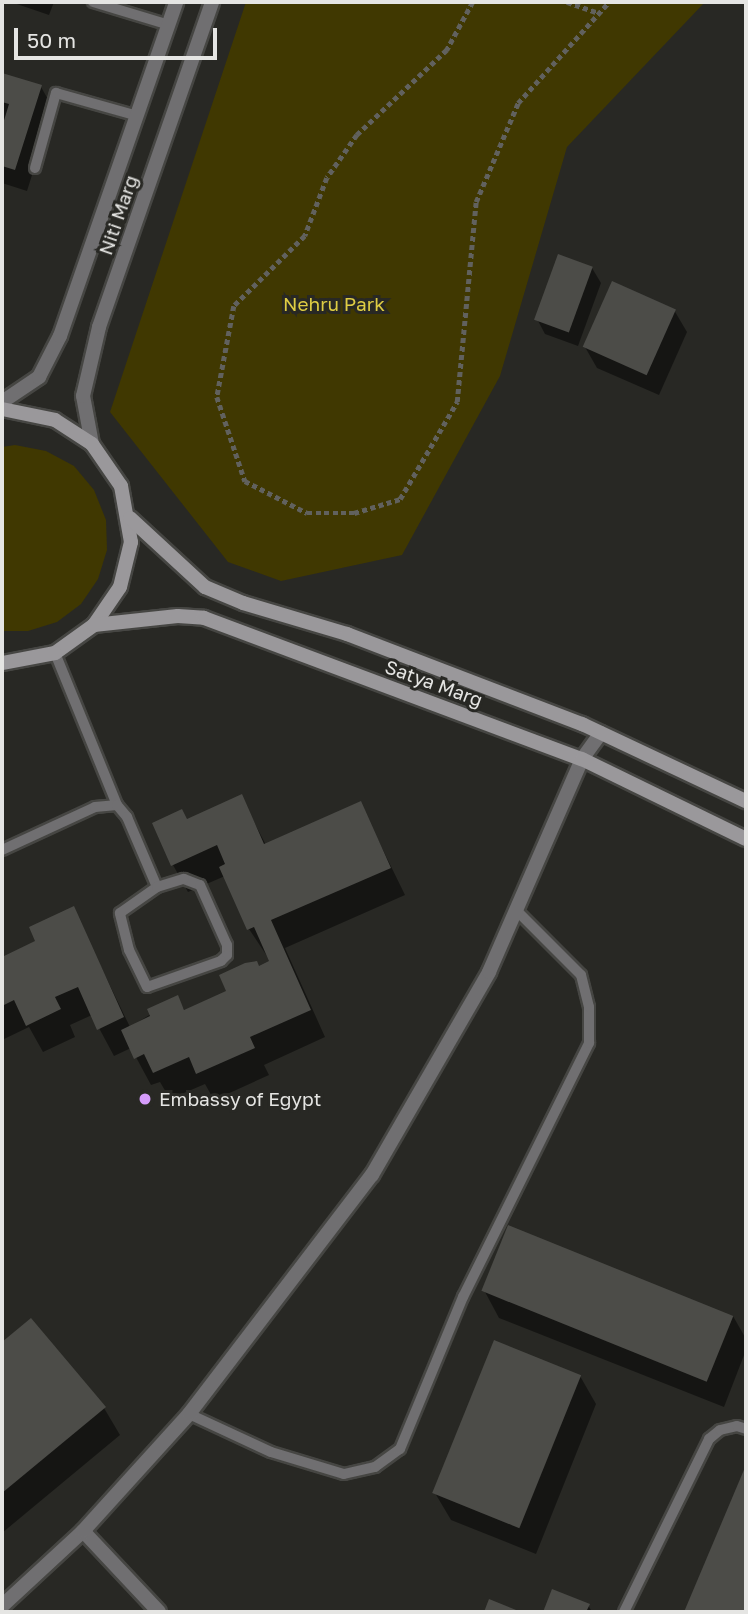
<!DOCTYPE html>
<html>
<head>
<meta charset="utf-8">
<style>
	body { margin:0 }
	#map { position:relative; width:748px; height:1614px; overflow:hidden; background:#282824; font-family:"Golos Text",sans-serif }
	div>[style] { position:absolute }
	.green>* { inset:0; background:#403801 }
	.shadow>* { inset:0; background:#0007 }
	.building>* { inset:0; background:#4c4c48; transform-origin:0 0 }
	.path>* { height:4.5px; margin-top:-2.25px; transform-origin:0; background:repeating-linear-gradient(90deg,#61615e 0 5px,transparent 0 8.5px) }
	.roads { filter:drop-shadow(2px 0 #464643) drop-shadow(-2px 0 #464643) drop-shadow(0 2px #464643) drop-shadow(0 -2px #464643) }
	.service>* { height:10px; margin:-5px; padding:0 5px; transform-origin:5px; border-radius:5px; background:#706f71 }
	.minor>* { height:14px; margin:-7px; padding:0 7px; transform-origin:7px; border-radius:7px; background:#706f71 }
	.tertiary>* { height:14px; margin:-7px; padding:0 7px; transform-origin:7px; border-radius:7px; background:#706f71 }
	.secondary>* { height:14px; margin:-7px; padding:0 7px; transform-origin:7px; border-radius:7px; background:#9a989b }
	.dots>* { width:19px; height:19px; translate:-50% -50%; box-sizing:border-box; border:4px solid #282824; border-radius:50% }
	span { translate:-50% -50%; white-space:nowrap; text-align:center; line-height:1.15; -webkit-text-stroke:6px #282824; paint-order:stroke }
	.street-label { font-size:19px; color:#e5e5e3 }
	.park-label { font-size:19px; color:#decc43 }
	.poi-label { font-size:19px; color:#e5e5e3 }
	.left { translate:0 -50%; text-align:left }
	.frame { position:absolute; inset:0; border:4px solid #e5e5e3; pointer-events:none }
	.scale { position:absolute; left:14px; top:28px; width:203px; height:32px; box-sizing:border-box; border:4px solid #e5e5e3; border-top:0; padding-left:9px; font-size:21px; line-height:24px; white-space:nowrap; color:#e5e5e3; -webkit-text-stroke:5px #282824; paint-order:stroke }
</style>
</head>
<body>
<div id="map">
	<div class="green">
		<i style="clip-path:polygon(246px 2px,705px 2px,567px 147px,500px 376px,402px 555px,281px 581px,228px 562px,110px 412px)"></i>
		<i style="clip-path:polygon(15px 445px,46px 451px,74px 466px,94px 490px,106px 520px,107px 550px,98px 579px,81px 604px,57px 622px,28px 631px,2px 631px,2px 447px)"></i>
	</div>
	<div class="shadow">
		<i style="clip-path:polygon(11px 2px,54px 2px,49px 15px)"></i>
		<i style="clip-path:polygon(2px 75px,41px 87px,53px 108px,27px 191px,2px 183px,6px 120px,2px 119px)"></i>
		<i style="clip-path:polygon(592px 268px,601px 283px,578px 346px,545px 334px,537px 319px)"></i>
		<i style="clip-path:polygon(674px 310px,687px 332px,659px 395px,597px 368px,585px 347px)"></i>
		<i style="clip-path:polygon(241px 797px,266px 845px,360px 803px,405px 895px,285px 948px,325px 1037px,264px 1065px,269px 1075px,214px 1100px,205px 1084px,170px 1099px,160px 1082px,151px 1085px,131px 1048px,114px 1056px,92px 1015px,70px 1025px,75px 1037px,43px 1052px,29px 1027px,2px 1040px,2px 959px,37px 942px,73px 909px,130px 1027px,177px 998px,185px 1011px,229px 992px,271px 962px,249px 929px,225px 876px,188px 892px,173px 865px,187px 820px)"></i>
		<i style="clip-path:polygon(484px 1290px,733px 1316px,746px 1339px,746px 1350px,724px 1407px,499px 1318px)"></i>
		<i style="clip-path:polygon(31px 1320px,104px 1408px,120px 1435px,2px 1533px,2px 1344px)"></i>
		<i style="clip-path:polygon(580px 1376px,596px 1404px,536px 1554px,451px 1520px,435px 1493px)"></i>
		<i style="clip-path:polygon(746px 1470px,746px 1612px,686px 1612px)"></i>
		<i style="clip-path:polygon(553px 1591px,588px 1605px,592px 1612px,545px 1612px)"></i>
	</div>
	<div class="building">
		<i style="clip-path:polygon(2px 73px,42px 85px,15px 170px,2px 166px,2px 127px,9px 104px,2px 102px)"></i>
		<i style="left:558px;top:254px;width:37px;height:70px;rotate:20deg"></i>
		<i style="left:612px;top:281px;width:70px;height:72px;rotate:24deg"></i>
		<i style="clip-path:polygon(242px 794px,264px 844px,361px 801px,391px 868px,271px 920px,311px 1010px,250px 1037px,255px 1048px,196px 1074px,189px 1057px,153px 1073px,144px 1054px,134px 1059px,121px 1030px,150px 1016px,147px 1009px,178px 995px,184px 1010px,226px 991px,219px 975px,245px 963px,257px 961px,259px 966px,269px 961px,254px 927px,247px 930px,219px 867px,225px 864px,217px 845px,171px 866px,152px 823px,182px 809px,187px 819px)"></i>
		<i style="clip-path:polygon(74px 906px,124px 1017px,97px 1030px,78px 987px,55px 997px,61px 1009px,26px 1026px,14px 1000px,2px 1006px,2px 957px,35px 941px,29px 927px)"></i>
		<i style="left:508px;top:1225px;width:243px;height:71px;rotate:22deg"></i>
		<i style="clip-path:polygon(31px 1318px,106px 1407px,2px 1493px,2px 1342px)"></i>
		<i style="left:494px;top:1340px;width:94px;height:165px;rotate:22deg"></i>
		<i style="clip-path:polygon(746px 1465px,746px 1612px,684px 1612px)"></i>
		<i style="clip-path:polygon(552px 1589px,590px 1604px,586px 1612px,543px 1612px)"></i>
		<i style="clip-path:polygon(489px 1599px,521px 1612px,484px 1612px)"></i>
	</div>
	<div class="path">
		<i style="left:473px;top:2px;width:55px;rotate:118.4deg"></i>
		<i style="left:447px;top:50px;width:124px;rotate:136.6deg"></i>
		<i style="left:357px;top:135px;width:52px;rotate:124.9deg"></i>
		<i style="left:327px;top:178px;width:62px;rotate:110.8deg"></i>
		<i style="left:305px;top:236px;width:100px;rotate:135.4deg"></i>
		<i style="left:234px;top:306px;width:93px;rotate:100.6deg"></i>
		<i style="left:217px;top:397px;width:89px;rotate:71.6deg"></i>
		<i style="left:245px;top:481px;width:70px;rotate:27.3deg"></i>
		<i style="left:307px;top:513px;width:47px"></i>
		<i style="left:354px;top:513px;width:48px;rotate:-16.9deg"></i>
		<i style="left:400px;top:499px;width:113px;rotate:-59.6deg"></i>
		<i style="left:457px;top:402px;width:201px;rotate:-84.6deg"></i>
		<i style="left:476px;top:202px;width:108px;rotate:-67deg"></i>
		<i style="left:518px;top:103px;width:136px;rotate:-48deg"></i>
		<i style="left:567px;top:2px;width:34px;rotate:19deg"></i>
	</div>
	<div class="roads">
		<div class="service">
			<i style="left:93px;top:2px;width:79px;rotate:16.8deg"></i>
			<i style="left:35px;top:168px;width:78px;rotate:-74.4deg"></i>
			<i style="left:56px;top:93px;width:85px;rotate:15.7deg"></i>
			<i style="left:55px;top:653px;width:164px;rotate:67.8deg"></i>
			<i style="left:2px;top:850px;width:102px;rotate:-24.8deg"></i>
			<i style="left:95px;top:807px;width:22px;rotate:-5deg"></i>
			<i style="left:117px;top:805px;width:16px;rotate:50deg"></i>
			<i style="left:127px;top:817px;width:76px;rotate:66.8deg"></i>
			<i style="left:184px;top:879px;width:17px;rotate:21deg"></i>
			<i style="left:200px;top:885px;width:66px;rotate:65.8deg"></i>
			<i style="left:227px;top:945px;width:10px;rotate:90deg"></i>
			<i style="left:227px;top:955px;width:8px;rotate:135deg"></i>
			<i style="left:221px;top:961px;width:78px;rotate:160.6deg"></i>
			<i style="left:147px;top:987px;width:41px;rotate:-115.9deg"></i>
			<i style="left:129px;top:950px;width:38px;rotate:-104deg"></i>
			<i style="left:120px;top:913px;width:45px;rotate:-35.1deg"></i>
			<i style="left:157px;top:887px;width:28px;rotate:-17deg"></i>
			<i style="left:189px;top:1414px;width:90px;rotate:24.9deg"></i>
			<i style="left:271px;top:1452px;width:76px;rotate:16.8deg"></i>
			<i style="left:344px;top:1474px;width:32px;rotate:-13deg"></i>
			<i style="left:375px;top:1467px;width:31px;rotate:-36deg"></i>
			<i style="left:400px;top:1449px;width:165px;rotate:-67.5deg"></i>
			<i style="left:463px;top:1297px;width:284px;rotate:-63.6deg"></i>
			<i style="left:589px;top:1043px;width:36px;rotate:-90deg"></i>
			<i style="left:589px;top:1007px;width:33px;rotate:-104deg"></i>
			<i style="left:581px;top:975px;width:89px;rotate:-135deg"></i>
			<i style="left:624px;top:1612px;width:193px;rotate:-63.8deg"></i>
			<i style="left:709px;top:1439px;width:14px;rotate:-39deg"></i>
			<i style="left:720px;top:1430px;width:17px;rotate:-13deg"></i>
			<i style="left:737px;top:1426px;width:9px;rotate:18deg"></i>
		</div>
		<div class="minor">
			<i style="left:83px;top:1531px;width:111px;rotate:46.8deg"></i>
			<i style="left:2px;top:1606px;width:110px;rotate:-42.8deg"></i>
			<i style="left:83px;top:1531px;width:158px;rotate:-47.8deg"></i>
			<i style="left:189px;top:1414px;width:301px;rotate:-52.6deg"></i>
			<i style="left:372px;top:1175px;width:234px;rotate:-60deg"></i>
			<i style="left:489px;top:972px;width:232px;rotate:-66.4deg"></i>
			<i style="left:582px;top:759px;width:32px;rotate:-54deg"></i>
		</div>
		<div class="tertiary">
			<i style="left:2px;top:402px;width:45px;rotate:-34deg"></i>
			<i style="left:39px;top:377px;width:46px;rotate:-62.9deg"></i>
			<i style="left:60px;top:336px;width:354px;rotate:-70.8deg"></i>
			<i style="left:92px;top:444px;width:49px;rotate:-100.6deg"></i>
			<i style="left:83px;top:396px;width:71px;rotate:-76.9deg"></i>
			<i style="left:99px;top:327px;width:344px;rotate:-70.8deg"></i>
		</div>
		<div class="secondary">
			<i style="left:2px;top:409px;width:54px;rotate:11.7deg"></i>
			<i style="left:55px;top:420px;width:44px;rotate:33deg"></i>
			<i style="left:92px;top:444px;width:51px;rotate:55.4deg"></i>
			<i style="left:121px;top:486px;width:57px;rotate:79.9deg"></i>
			<i style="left:131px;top:542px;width:46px;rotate:103.7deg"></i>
			<i style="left:120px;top:587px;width:46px;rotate:124.4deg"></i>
			<i style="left:94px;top:625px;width:48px;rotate:144.3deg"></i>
			<i style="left:55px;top:653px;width:54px;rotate:169.3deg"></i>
			<i style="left:130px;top:518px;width:102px;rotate:42.6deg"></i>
			<i style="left:205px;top:587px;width:41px;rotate:22.8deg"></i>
			<i style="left:243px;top:603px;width:109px;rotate:16.6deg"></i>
			<i style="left:347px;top:634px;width:252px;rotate:21deg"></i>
			<i style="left:582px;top:724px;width:181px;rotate:25.2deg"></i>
			<i style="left:94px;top:625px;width:84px;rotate:-6.1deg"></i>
			<i style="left:178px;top:616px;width:26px;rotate:4deg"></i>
			<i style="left:204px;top:618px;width:403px;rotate:20.5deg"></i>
			<i style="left:582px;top:759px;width:182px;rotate:26deg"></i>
		</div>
	</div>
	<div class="dots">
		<i style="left:145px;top:1099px;background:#d59cfb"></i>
	</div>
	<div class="street-label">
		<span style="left:118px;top:215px;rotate:-71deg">Niti Marg</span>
		<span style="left:434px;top:683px;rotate:20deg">Satya Marg</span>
	</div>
	<div class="park-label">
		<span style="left:334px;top:304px">Nehru Park</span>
	</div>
	<div class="poi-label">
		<span class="left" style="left:159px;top:1099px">Embassy of Egypt</span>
	</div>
	<div class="frame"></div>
	<div class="scale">50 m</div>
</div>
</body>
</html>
